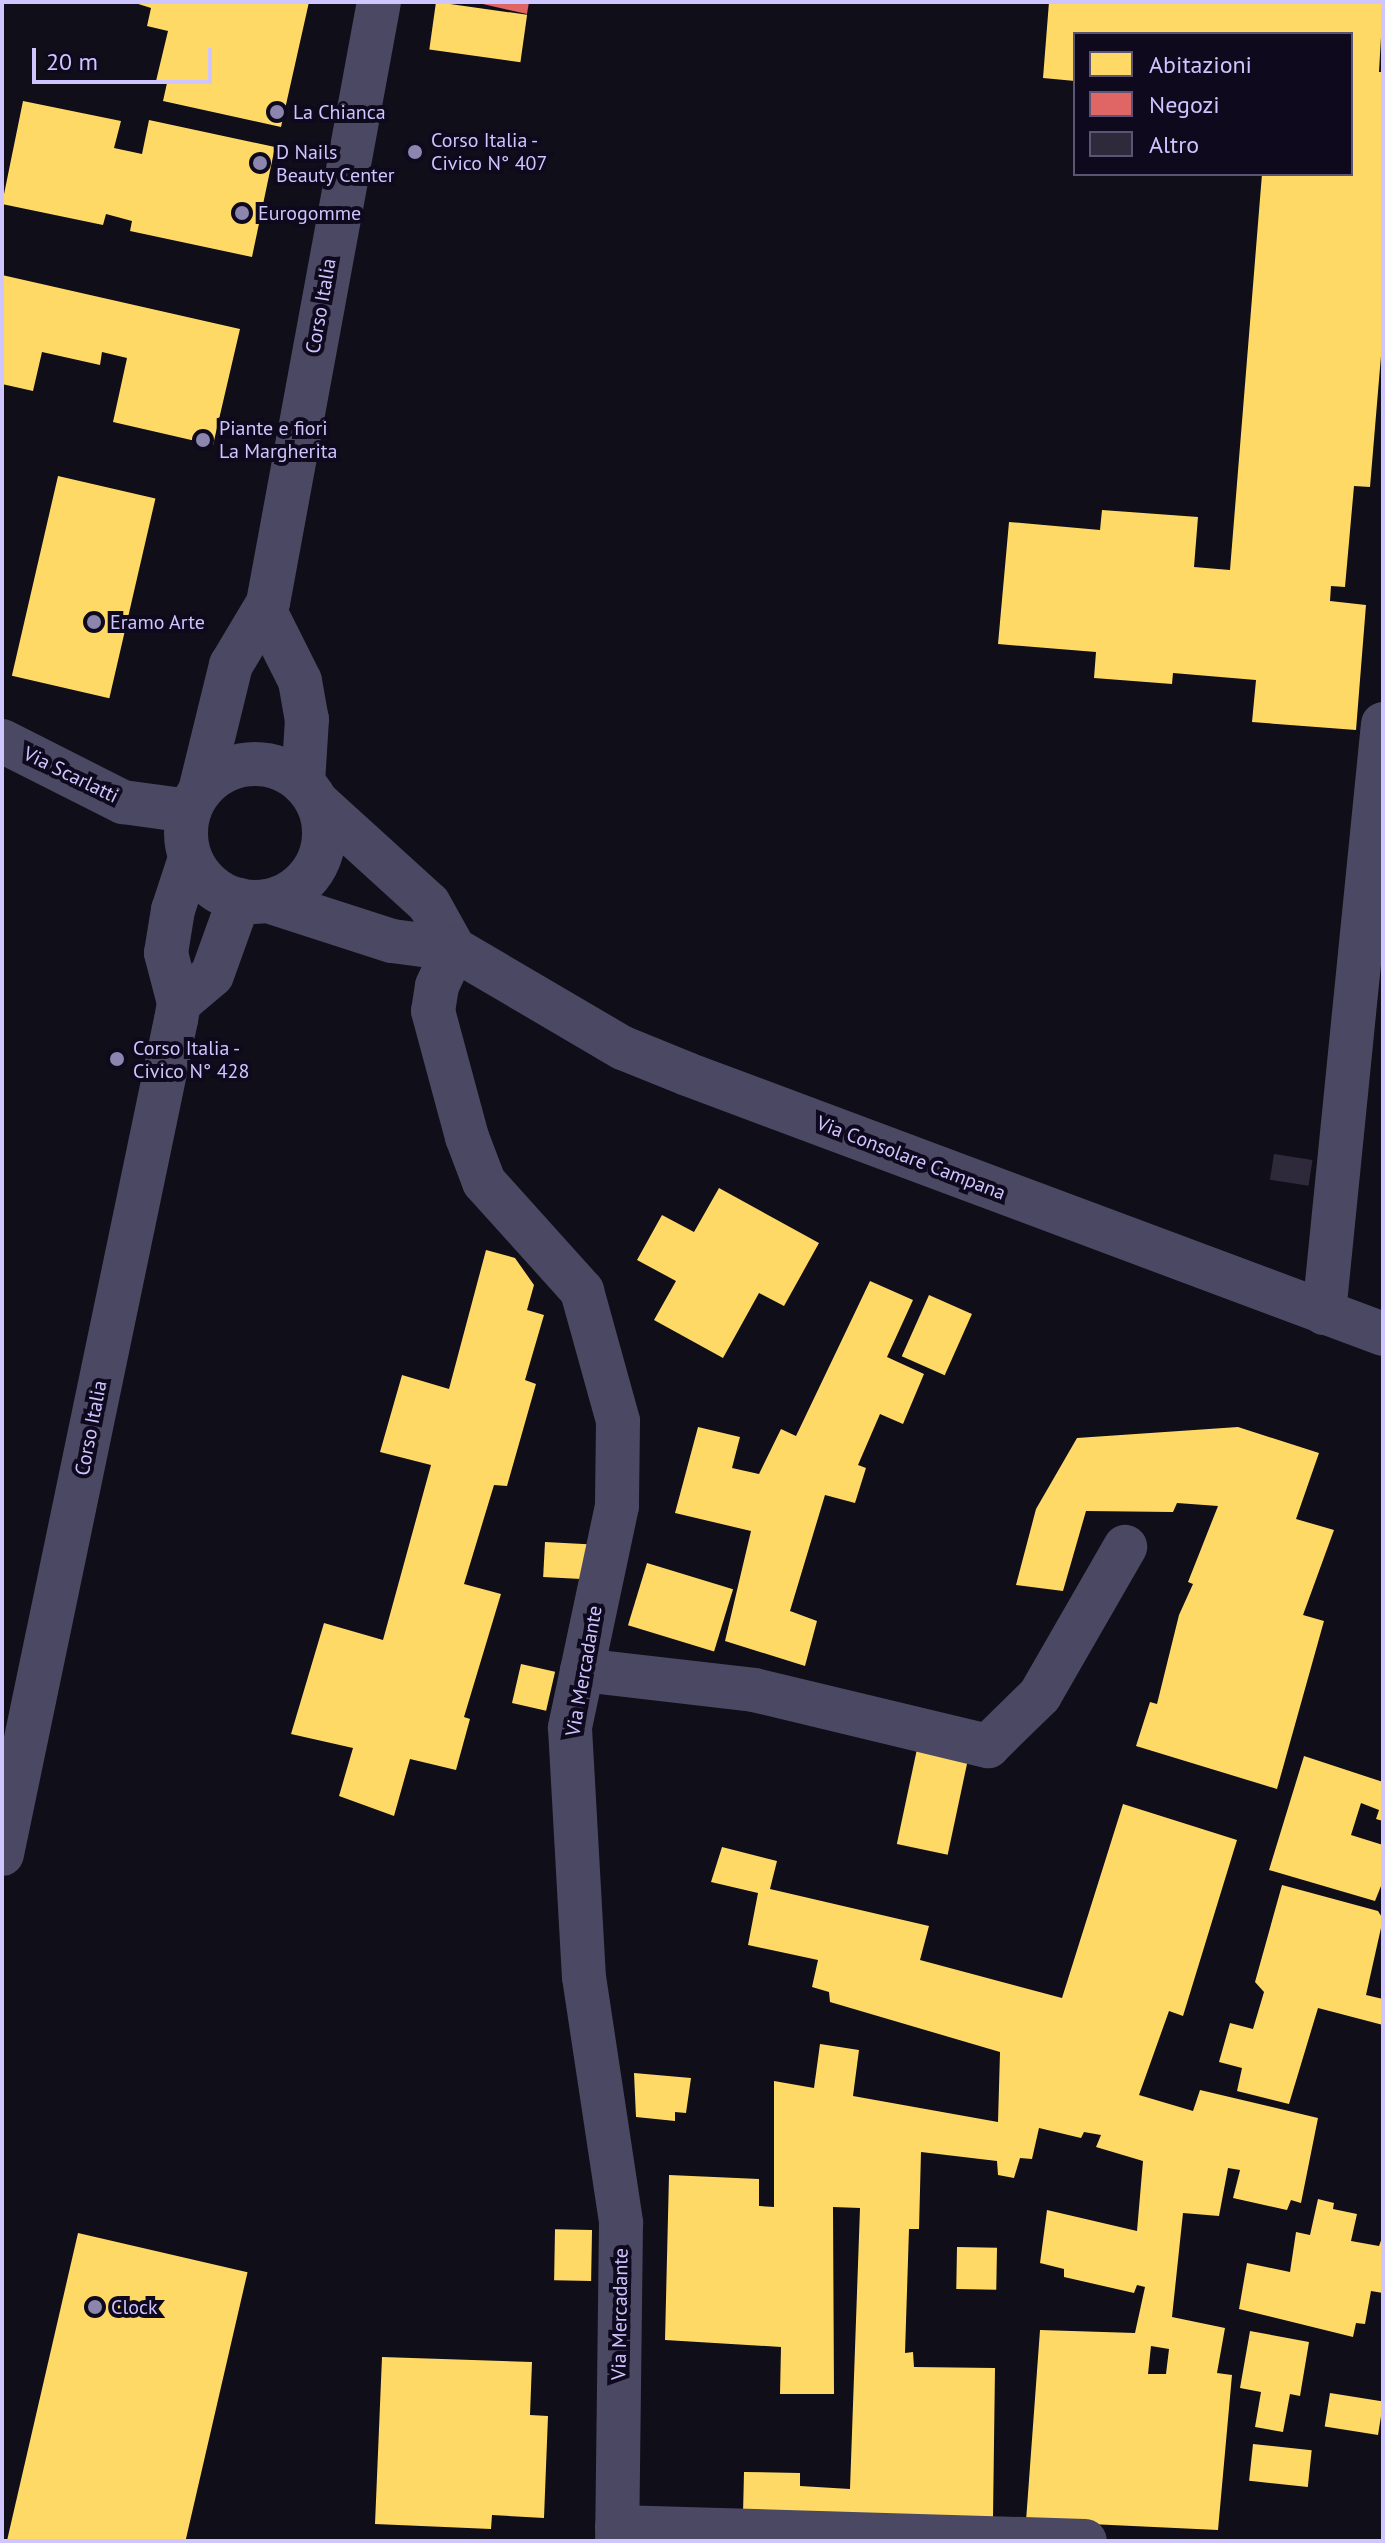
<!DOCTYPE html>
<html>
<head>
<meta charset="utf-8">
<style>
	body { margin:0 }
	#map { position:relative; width:1385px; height:2543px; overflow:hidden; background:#100e18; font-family:"PT Sans",sans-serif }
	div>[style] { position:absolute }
	.homes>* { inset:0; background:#ffd966; transform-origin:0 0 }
	.shops>* { inset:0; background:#e06666 }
	.building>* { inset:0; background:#2e2a3c; transform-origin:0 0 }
	.street>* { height:44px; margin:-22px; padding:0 22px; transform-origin:22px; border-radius:22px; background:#4a4862 }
	.street>.ring { margin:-22px; padding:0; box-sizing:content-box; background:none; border:44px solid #4a4862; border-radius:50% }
	.dots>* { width:22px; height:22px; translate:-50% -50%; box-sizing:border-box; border:4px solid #0e091d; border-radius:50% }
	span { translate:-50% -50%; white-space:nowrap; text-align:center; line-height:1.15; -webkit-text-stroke:8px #0e091d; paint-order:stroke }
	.poi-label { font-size:20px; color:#cfc5ff }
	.left { translate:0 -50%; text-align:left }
	.street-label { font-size:20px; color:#cfc5ff }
	.frame { position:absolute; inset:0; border:4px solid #cfc5ff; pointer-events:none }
	.legend { position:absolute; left:1073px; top:32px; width:280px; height:144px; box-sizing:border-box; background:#0e091d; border:2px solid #5b5477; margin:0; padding:10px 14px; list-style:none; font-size:24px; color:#cfc5ff }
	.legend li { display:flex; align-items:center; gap:16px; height:40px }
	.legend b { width:40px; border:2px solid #5b5477 }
	.scale { position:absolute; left:32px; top:48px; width:180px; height:36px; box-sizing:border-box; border:4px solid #cfc5ff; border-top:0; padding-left:10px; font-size:24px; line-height:28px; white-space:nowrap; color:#cfc5ff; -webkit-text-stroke:6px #0e091d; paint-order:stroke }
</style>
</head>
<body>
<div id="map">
	<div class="homes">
		<i style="clip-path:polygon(132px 2px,309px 2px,281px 127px,163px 101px,167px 83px,156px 81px,168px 31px,147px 26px,151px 8px)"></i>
		<i style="left:436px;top:2px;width:92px;height:48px;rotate:8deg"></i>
		<i style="clip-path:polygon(1049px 2px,1383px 2px,1379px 72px,1383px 72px,1383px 332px,1370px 487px,1354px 486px,1345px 587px,1331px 586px,1330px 601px,1366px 605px,1356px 730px,1252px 722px,1256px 680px,1173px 673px,1172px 684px,1094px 678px,1096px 652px,998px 644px,1009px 522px,1100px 530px,1102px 510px,1198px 517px,1194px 567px,1230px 570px,1262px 174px,1351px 174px,1351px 34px,1075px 34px,1075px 81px,1043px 78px)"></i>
		<i style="clip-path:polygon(23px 101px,121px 121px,114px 148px,142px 154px,149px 120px,275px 147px,252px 257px,130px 231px,132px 221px,106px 214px,103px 225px,2px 204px)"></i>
		<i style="clip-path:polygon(2px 275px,240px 329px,213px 445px,113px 422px,127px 358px,102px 352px,100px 365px,42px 352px,33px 391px,2px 384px)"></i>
		<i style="left:58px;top:476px;width:100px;height:205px;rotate:13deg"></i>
		<i style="clip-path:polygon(719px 1188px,819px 1243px,784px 1306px,759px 1293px,723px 1358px,654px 1320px,676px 1281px,637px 1260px,662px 1215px,694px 1232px)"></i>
		<i style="clip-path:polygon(486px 1250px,515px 1258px,534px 1285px,527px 1310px,544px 1315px,525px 1380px,536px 1384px,507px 1486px,494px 1485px,464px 1584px,501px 1594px,464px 1717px,470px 1719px,456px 1770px,410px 1759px,394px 1816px,339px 1796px,353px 1748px,291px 1734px,324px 1623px,383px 1640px,431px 1465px,380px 1452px,402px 1375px,449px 1389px)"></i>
		<i style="clip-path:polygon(870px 1281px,913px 1300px,887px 1357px,924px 1374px,903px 1424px,880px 1414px,858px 1465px,866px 1468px,855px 1503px,825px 1495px,790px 1611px,817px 1621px,805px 1666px,725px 1641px,751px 1531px,675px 1513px,698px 1427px,740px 1437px,732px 1468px,759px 1474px,781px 1429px,796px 1436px)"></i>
		<i style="left:929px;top:1295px;width:47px;height:67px;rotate:24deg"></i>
		<i style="clip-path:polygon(1238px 1427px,1319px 1453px,1296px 1519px,1334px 1530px,1303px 1615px,1324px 1621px,1277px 1789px,1136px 1746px,1150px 1702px,1157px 1704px,1179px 1615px,1193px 1584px,1188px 1582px,1218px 1506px,1177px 1503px,1173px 1512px,1086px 1511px,1063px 1591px,1016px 1585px,1036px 1509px,1077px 1438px)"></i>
		<i style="left:545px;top:1542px;width:43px;height:35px;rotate:3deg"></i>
		<i style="left:647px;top:1563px;width:90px;height:65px;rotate:17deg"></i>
		<i style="left:521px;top:1664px;width:35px;height:40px;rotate:13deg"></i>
		<i style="left:917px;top:1749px;width:52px;height:97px;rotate:12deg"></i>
		<i style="clip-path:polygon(1304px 1756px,1383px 1782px,1383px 1821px,1376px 1819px,1379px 1810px,1361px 1803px,1351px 1835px,1383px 1845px,1383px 1881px,1375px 1901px,1269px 1870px)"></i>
		<i style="clip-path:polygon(evenodd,1123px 1804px,1237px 1840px,1183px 2016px,1169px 2011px,1139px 2095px,1193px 2111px,1200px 2090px,1318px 2118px,1301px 2203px,1291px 2200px,1287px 2210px,1233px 2198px,1240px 2170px,1228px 2168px,1219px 2216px,1183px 2213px,1172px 2317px,1225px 2328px,1217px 2373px,1232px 2375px,1218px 2530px,1026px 2521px,1040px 2330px,1135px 2333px,1145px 2287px,1137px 2285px,1134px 2293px,1064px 2277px,1064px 2269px,1040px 2263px,1047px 2210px,1137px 2231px,1143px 2161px,1096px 2147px,1101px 2135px,1084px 2132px,1081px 2138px,1039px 2128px,1032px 2159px,1020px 2158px,1014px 2178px,998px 2175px,997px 2161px,921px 2152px,919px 2229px,909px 2229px,905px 2353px,913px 2352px,914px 2367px,995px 2368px,993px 2518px,743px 2514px,744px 2472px,800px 2473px,800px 2486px,850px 2489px,860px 2208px,833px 2207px,834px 2394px,780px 2394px,781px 2347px,665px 2340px,669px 2175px,759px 2179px,759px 2206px,774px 2207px,774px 2081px,814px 2088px,820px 2044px,859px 2050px,853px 2096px,998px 2122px,1000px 2052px,830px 2002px,829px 1992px,812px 1987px,818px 1960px,748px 1945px,758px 1893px,711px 1882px,722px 1847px,777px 1861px,770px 1889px,929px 1926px,920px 1960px,1062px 1998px,1123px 1804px,1151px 2346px,1169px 2349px,1166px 2374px,1148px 2374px,1151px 2346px)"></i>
		<i style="clip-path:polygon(1282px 1885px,1378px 1911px,1383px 1919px,1366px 1995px,1383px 1999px,1383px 2025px,1318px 2008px,1289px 2104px,1237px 2091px,1242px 2068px,1219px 2062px,1230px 2023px,1253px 2029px,1264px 1992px,1255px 1982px)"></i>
		<i style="clip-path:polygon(634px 2073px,691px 2078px,686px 2113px,675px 2112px,675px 2121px,636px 2117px)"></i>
		<i style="clip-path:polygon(1318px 2199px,1334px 2203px,1333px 2209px,1357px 2214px,1351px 2241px,1379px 2246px,1383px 2235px,1383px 2293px,1371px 2291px,1365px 2324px,1356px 2323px,1353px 2337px,1239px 2309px,1247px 2263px,1290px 2272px,1296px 2232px,1310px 2235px)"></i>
		<i style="left:592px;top:2230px;width:51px;height:37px;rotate:91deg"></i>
		<i style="left:78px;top:2233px;width:174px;height:316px;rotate:13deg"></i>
		<i style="left:957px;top:2247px;width:40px;height:42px;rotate:1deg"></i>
		<i style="clip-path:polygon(1250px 2331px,1309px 2342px,1300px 2396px,1290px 2394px,1283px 2432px,1255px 2427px,1261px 2392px,1240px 2388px)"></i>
		<i style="clip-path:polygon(382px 2357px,532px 2362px,530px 2415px,548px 2416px,544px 2518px,492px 2515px,491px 2529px,375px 2524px)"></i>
		<i style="left:1330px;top:2393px;width:54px;height:34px;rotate:9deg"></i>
		<i style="left:1253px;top:2444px;width:59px;height:37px;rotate:6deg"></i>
	</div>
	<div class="shops">
		<i style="clip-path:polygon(474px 2px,529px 2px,527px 14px)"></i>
	</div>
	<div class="building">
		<i style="left:1274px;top:1154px;width:39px;height:26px;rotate:9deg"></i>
	</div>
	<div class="street">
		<i style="left:265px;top:611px;width:78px;rotate:63.4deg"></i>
		<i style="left:300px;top:681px;width:39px;rotate:80deg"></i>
		<i style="left:307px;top:719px;width:64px;rotate:93.6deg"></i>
		<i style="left:2px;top:741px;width:136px;rotate:26.8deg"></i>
		<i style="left:123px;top:802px;width:67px;rotate:7.8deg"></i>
		<i class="ring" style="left:186px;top:764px;width:94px;height:94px"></i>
		<i style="left:200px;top:791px;width:130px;rotate:-76.2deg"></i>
		<i style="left:231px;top:665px;width:72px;rotate:-59.2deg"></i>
		<i style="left:268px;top:603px;width:611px;rotate:-79.54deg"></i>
		<i style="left:317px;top:802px;width:151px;rotate:42.3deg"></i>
		<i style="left:429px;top:904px;width:51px;rotate:60.9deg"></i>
		<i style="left:268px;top:901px;width:130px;rotate:17.9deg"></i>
		<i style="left:392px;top:941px;width:63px;rotate:7.4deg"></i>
		<i style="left:454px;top:949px;width:196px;rotate:30.4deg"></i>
		<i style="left:623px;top:1048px;width:69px;rotate:22.1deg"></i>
		<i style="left:687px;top:1074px;width:743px;rotate:20.48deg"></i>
		<i style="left:454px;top:949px;width:41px;rotate:114.7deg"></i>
		<i style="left:437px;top:986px;width:25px;rotate:99deg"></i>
		<i style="left:433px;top:1011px;width:131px;rotate:74.9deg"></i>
		<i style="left:467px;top:1137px;width:48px;rotate:69.3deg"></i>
		<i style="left:484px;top:1182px;width:147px;rotate:48deg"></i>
		<i style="left:582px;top:1291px;width:135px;rotate:74.5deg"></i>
		<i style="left:618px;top:1421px;width:85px;rotate:90.7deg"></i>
		<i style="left:617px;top:1506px;width:227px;rotate:102deg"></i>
		<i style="left:570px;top:1728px;width:249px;rotate:86.8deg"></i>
		<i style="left:584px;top:1977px;width:249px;rotate:81.4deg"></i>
		<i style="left:621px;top:2223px;width:318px;rotate:90.7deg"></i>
		<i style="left:179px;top:1003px;width:43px;rotate:-40.3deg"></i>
		<i style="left:212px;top:975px;width:80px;rotate:-70.2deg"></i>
		<i style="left:1324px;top:1313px;width:592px;rotate:-84.28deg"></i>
		<i style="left:582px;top:1670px;width:173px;rotate:6.6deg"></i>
		<i style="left:754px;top:1690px;width:241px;rotate:13.5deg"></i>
		<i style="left:988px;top:1746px;width:73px;rotate:-44.4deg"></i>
		<i style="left:1040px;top:1695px;width:171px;rotate:-60.1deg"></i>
		<i style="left:2px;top:1854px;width:852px;rotate:-78.22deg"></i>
		<i style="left:176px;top:1020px;width:17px;rotate:-80deg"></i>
		<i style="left:179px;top:1003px;width:52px;rotate:-104.6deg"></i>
		<i style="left:166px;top:953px;width:44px;rotate:-80.8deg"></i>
		<i style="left:173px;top:910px;width:55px;rotate:-71.9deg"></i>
		<i style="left:617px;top:2527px;width:468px;rotate:1.7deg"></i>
	</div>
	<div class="dots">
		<i style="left:277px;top:112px;background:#8c85ae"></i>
		<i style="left:415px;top:152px;background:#8c85ae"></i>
		<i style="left:260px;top:163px;background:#8c85ae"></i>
		<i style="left:242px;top:213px;background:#8c85ae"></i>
		<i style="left:203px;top:440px;background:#8c85ae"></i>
		<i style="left:94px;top:622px;background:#8c85ae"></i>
		<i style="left:117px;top:1059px;background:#8c85ae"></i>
		<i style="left:95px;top:2307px;background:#8c85ae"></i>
	</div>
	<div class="poi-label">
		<span class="left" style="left:293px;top:112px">La Chianca</span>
		<span class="left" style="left:431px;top:152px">Corso Italia -<br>Civico N° 407</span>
		<span class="left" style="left:276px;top:164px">D Nails<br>Beauty Center</span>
		<span class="left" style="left:258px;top:213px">Eurogomme</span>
		<span class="left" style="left:219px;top:440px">Piante e fiori<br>La Margherita</span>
		<span class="left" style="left:110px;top:622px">Eramo Arte</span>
		<span class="left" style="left:133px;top:1060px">Corso Italia -<br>Civico N° 428</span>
		<span class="left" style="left:111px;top:2307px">Clock</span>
	</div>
	<div class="street-label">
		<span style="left:321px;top:306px;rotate:-80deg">Corso Italia</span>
		<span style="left:71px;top:775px;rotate:26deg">Via Scarlatti</span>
		<span style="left:911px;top:1158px;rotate:21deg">Via Consolare Campana</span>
		<span style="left:91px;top:1428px;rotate:-79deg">Corso Italia</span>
		<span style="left:584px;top:1671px;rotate:-80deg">Via Mercadante</span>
		<span style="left:620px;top:2314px;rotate:-89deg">Via Mercadante</span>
	</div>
	<div class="frame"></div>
	<ul class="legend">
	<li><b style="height:22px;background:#ffd966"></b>Abitazioni</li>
	<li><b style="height:22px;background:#e06666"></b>Negozi</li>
	<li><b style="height:22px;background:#2e2a3c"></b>Altro</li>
	</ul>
	<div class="scale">20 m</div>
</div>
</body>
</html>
